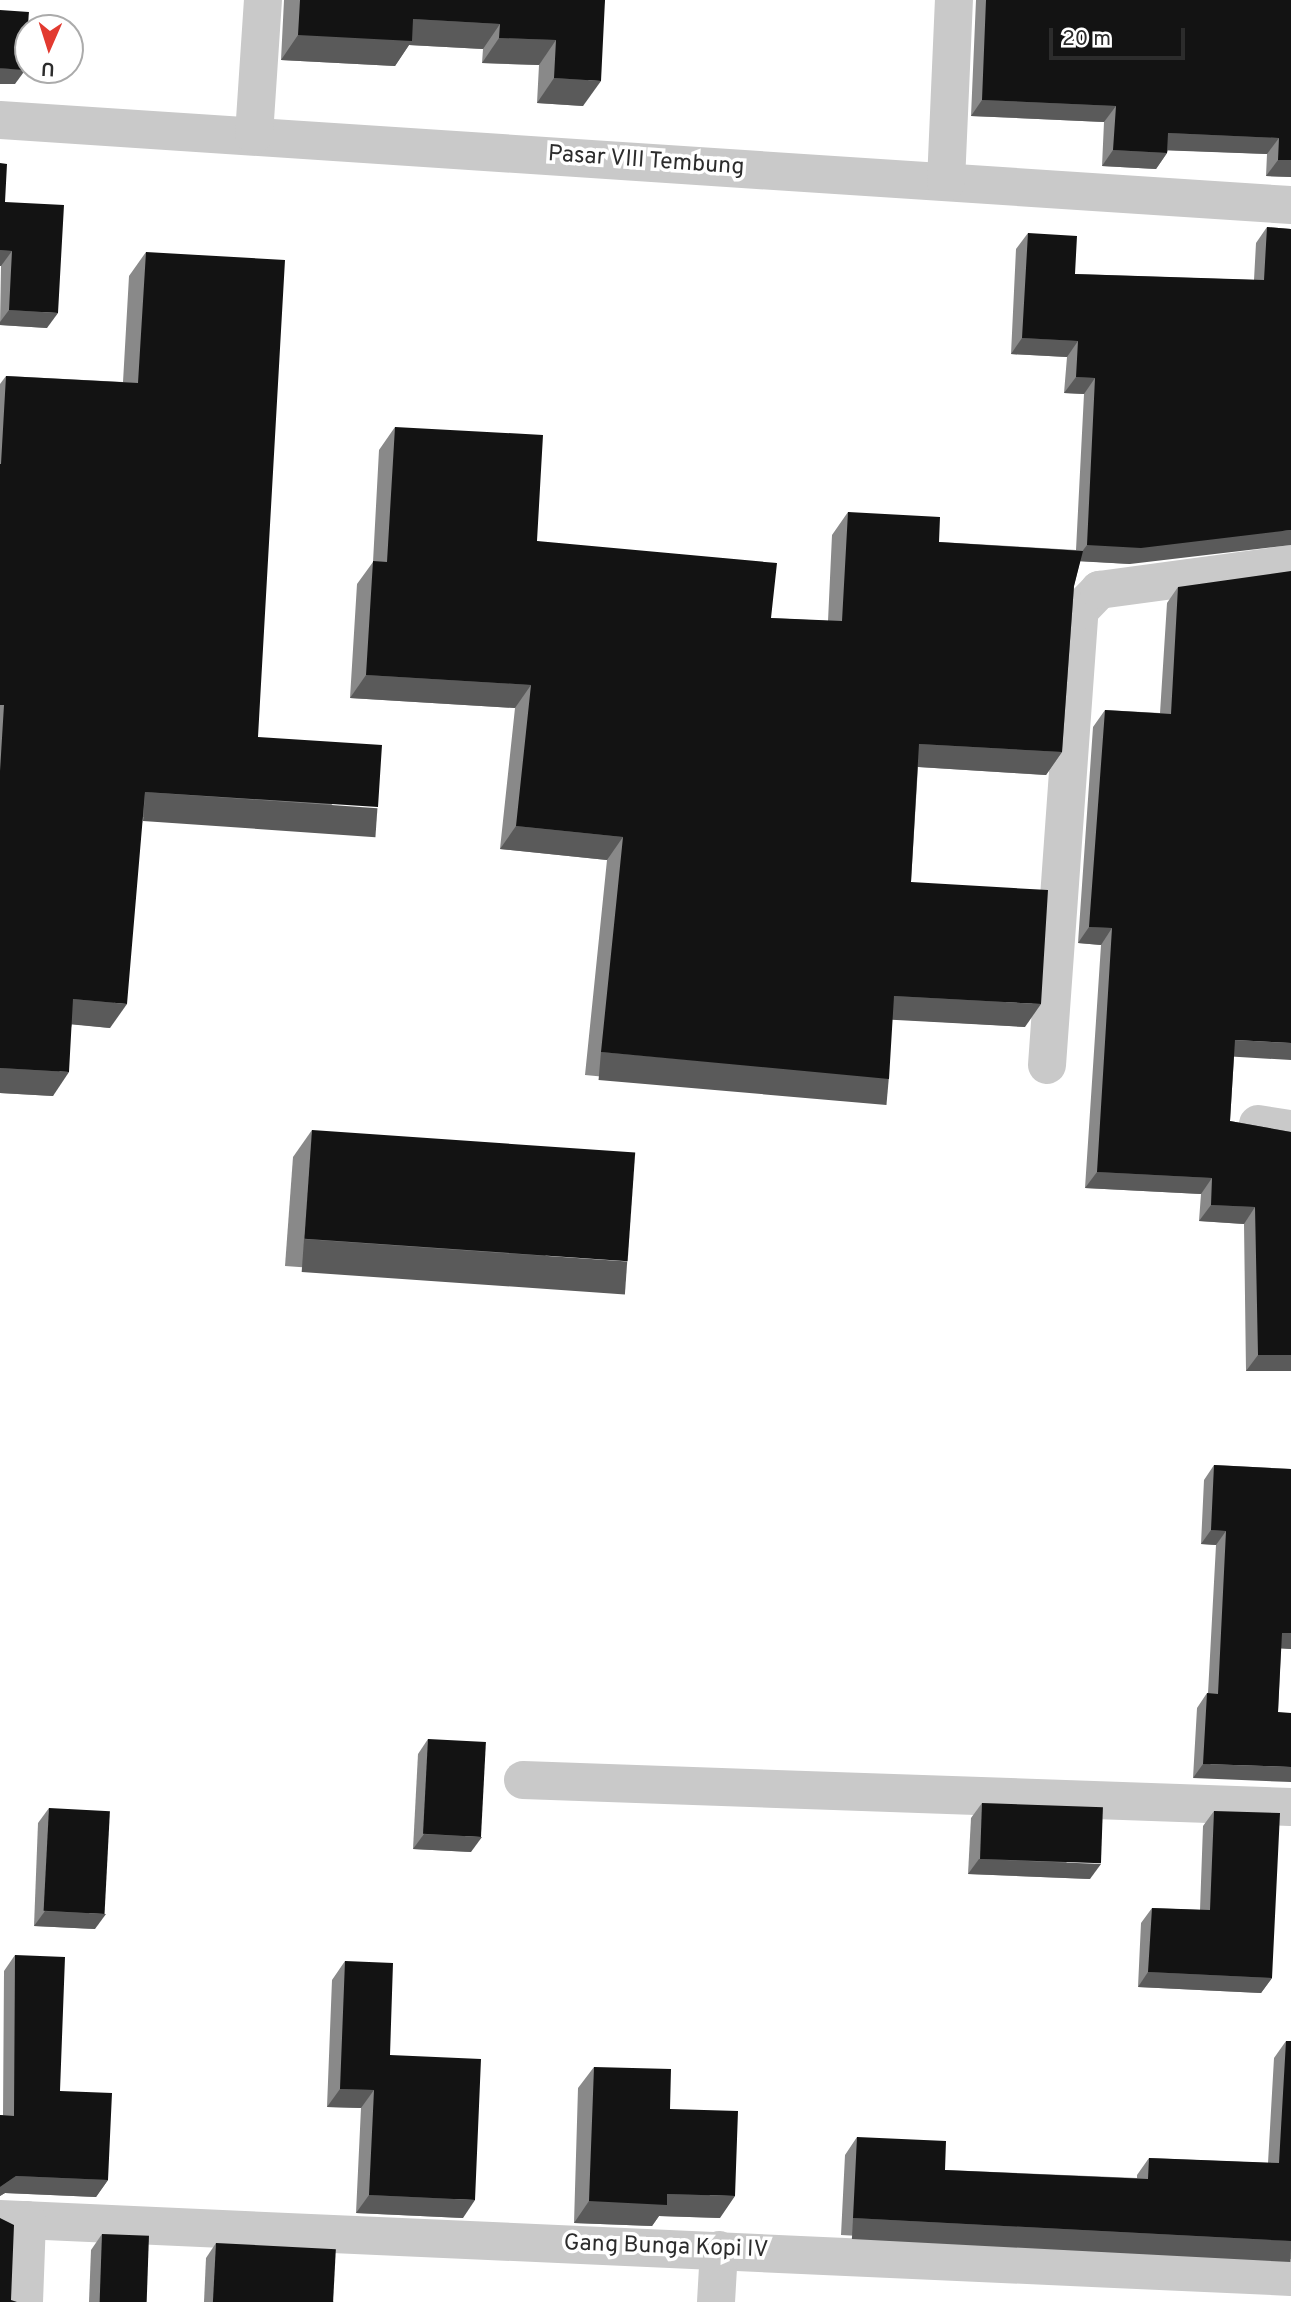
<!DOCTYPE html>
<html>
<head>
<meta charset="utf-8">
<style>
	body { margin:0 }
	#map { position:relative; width:1291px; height:2302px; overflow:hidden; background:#fff; font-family:Overpass,sans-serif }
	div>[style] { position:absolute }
	.street>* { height:38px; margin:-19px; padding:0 19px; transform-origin:19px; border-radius:19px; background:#c9c9c9 }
	.wall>* { inset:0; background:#898989 }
	.shaded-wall>* { inset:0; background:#5a5a5a; transform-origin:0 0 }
	.building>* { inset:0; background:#131313; transform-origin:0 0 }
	span { translate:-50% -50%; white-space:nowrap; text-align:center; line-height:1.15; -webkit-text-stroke:7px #fff; paint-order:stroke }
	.street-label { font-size:23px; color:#2c2c2c }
	.north { position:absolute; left:14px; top:14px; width:70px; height:70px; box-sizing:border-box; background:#fff; border:2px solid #ababab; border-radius:50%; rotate:183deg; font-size:19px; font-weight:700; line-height:28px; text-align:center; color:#2c2c2c }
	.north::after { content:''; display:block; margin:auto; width:24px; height:32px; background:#e23a30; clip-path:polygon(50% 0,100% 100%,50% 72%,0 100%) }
	.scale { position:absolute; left:1049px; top:28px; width:136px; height:32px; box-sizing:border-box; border:4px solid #2c2c2c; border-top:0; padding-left:9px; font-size:21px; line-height:24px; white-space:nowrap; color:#2c2c2c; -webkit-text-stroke:5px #fff; paint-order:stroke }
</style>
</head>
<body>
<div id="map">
	<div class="street">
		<i style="left:0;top:120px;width:1294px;rotate:3.77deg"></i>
		<i style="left:254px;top:135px;width:135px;rotate:-86.2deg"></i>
		<i style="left:946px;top:182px;width:182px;rotate:-87.5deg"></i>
		<i style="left:1047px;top:1065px;width:456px;rotate:-85.9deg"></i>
		<i style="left:1080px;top:610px;width:28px;rotate:-46deg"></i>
		<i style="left:1099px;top:590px;width:194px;rotate:-7.7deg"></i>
		<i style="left:1258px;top:1124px;width:33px;rotate:9deg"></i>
		<i style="left:523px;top:1780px;width:768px;rotate:2.01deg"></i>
		<i style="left:0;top:2219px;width:1292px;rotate:2.57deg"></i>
		<i style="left:24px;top:2302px;width:82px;rotate:-87.9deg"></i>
		<i style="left:716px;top:2302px;width:52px;rotate:-86.7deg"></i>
	</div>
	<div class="wall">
		<i style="clip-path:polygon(284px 0,605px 0,583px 106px,537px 103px,539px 65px,482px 63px,483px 49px,409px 45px,395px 66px,281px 60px)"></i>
		<i style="clip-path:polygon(976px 0,1291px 0,1291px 177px,1266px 176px,1267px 154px,1168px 150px,1167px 153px,1156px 169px,1102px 166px,1104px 122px,971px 116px)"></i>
		<i style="clip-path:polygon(0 163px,5px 202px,47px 328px,0 325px,1px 266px,0 266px)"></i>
		<i style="clip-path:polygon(1267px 227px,1291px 229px,1130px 564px,1080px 561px,1074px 586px,1062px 752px,1046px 775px,918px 767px,911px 882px,1025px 1027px,892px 1019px,873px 1102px,585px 1075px,607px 860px,500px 849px,515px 708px,350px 698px,357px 584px,373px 562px,379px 450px,395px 427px,537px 541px,771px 618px,828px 621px,832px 535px,848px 512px,939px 542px,1076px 550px,1084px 394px,1064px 393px,1067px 357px,1011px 354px,1016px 249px,1028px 233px,1075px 274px,1254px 280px,1256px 243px)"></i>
		<i style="clip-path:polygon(146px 252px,258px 737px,361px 831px,143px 817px,110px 1028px,72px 1024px,53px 1096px,0 1093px,0 384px,6px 376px,123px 382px,129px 276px)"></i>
		<i style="clip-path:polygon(1178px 587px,1234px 1057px,1230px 1121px,1291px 1132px,1291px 1371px,1246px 1371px,1244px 1224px,1199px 1221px,1201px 1194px,1085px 1188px,1101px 945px,1078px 943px,1093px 727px,1105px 710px,1160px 713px,1167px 603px)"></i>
		<i style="clip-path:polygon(312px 1130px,608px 1289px,285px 1266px,293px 1157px)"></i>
		<i style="clip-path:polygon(1214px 1465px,1291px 1469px,1291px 1649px,1281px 1648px,1278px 1712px,1193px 1778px,1197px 1708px,1207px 1693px,1208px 1693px,1216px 1545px,1201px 1544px,1204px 1480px)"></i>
		<i style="clip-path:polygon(428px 1739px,471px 1852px,413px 1849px,418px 1754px)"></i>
		<i style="clip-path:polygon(982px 1803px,1090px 1879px,968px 1874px,971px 1818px)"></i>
		<i style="clip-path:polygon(49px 1808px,95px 1929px,34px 1926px,38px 1823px)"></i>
		<i style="clip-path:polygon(1214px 1811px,1272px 1978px,1261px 1993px,1138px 1987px,1141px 1923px,1152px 1908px,1200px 1910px,1203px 1826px)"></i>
		<i style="clip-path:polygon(15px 1955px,60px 2091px,108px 2180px,96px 2197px,5px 2193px,0 2196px,0 2115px,3px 2115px,4px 1971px)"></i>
		<i style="clip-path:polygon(345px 1961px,390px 2055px,463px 2218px,356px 2213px,361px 2108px,327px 2107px,332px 1980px)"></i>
		<i style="clip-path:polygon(1286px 2041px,1291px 2259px,841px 2235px,845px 2155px,857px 2137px,945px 2170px,1137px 2178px,1137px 2175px,1149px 2158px,1268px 2163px,1274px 2058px)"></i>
		<i style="clip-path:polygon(594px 2067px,670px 2109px,720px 2218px,659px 2216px,652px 2226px,574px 2223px,578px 2088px)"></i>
		<i style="clip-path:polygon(102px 2234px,144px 2302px,89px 2302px,91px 2250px)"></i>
		<i style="clip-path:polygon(216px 2243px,334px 2302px,204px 2302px,206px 2258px)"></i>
	</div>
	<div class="shaded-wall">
		<i style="clip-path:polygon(413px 19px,500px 24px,483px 49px,409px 45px,395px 66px,281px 60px,298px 35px)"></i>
		<i style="clip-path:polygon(499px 38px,556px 40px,539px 65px,482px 63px)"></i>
		<i style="clip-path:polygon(0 68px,26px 69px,15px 84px,0 84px)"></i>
		<i style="clip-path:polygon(554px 78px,601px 81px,583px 106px,537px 103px)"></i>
		<i style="clip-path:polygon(982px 100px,1116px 106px,1104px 122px,971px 116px)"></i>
		<i style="clip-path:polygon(1168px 133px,1279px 138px,1267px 154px,1157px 150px)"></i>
		<i style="clip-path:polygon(1113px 150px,1167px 153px,1156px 169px,1102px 166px)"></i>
		<i style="clip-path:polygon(1278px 160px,1291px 160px,1291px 177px,1266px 176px)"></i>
		<i style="clip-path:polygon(0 250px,12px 251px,1px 266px,0 266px)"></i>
		<i style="clip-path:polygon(9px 310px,58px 313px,47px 328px,0 325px,0 322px)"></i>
		<i style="clip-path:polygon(1022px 338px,1078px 341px,1067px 357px,1011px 354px)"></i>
		<i style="clip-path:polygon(1076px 377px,1095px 378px,1084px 394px,1064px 393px)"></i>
		<i style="clip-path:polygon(1291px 530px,1291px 545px,1130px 564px,1075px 561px,1087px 545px)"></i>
		<i style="clip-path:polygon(366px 675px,531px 685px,515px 708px,350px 698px)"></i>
		<i style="clip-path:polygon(919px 744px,1062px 752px,1046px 775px,903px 766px)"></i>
		<i style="left:145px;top:792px;width:233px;height:29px;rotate:4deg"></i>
		<i style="clip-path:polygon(516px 826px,623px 837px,607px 860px,500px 849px)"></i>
		<i style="clip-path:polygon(1089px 927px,1112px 928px,1101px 945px,1078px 943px)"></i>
		<i style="clip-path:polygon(894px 996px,1041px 1004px,1025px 1027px,878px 1019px)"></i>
		<i style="clip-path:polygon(73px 999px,127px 1004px,110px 1028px,57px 1023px)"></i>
		<i style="clip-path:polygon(1235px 1040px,1291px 1043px,1291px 1060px,1223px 1056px)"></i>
		<i style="left:601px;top:1052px;width:289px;height:28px;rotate:5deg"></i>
		<i style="clip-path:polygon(0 1068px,69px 1072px,53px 1096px,0 1093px)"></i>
		<i style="clip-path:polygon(1097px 1172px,1212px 1178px,1201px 1194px,1085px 1188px)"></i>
		<i style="clip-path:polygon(1211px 1205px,1255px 1207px,1244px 1224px,1199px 1221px)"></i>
		<i style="left:304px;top:1239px;width:324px;height:33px;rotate:4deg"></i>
		<i style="clip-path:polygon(1258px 1355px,1291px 1355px,1291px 1371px,1246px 1371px)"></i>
		<i style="clip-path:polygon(1211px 1530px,1226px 1531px,1216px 1545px,1201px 1544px)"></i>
		<i style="clip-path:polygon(1282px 1633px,1291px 1633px,1291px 1649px,1271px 1648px)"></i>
		<i style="clip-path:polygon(1203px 1764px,1291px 1767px,1291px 1782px,1193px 1778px)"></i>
		<i style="clip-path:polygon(424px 1834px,482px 1837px,471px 1852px,413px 1849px)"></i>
		<i style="clip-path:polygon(979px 1859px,1101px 1864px,1090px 1879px,968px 1874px)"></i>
		<i style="clip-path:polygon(45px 1911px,106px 1914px,95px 1929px,34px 1926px)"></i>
		<i style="clip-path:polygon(1148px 1972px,1272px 1978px,1261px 1993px,1138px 1987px)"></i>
		<i style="clip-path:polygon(340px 2089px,374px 2090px,361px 2108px,327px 2107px)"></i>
		<i style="clip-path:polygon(16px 2176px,108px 2180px,96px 2197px,5px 2193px,0 2196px,0 2187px)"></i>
		<i style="clip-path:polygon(667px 2194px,735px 2196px,720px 2218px,659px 2216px,652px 2226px,574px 2223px,589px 2201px)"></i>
		<i style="clip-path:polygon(369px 2195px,475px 2200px,463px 2218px,356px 2213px)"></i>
		<i style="left:853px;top:2218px;width:439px;height:21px;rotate:3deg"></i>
	</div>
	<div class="building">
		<i style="clip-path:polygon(300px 0,605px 0,601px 81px,554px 78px,556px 40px,499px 38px,500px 24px,413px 19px,412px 41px,298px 35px)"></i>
		<i style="clip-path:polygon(986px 0,1291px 0,1291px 160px,1278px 160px,1279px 138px,1168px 133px,1167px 153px,1113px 150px,1116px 106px,982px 100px)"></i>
		<i style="left:0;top:10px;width:29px;height:58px;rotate:4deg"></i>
		<i style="clip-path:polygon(0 163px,7px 164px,5px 202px,64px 205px,58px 313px,9px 310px,12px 251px,0 250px)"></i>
		<i style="clip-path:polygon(1267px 227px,1291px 229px,1291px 530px,1141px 548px,1087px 545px,1095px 378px,1076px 377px,1078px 341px,1022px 338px,1028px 233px,1077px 236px,1075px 274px,1264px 280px)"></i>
		<i style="clip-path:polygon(146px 252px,285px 260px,258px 737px,382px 745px,378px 807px,145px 792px,127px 1004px,73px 999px,69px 1072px,0 1068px,0 771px,4px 705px,0 705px,0 464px,1px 464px,6px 376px,138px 383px)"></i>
		<i style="clip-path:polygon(395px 427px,543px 435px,537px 541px,777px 563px,771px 618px,842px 621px,848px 512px,940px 517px,939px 542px,1083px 551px,1074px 586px,1062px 752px,919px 744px,911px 882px,1048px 890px,1041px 1004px,894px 996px,889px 1079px,601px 1052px,623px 837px,516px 826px,531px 685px,366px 675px,373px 561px,387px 562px)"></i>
		<i style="clip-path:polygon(1291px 571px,1291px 1043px,1235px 1040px,1230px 1121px,1291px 1132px,1291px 1355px,1258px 1355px,1255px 1207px,1211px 1205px,1212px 1178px,1097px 1172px,1112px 928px,1089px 927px,1105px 710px,1171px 714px,1178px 587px)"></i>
		<i style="left:312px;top:1130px;width:324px;height:109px;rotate:4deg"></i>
		<i style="clip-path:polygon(1214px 1465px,1291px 1469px,1291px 1633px,1282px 1633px,1278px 1712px,1291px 1713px,1291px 1767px,1203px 1764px,1207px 1693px,1218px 1694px,1226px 1531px,1211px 1530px)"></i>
		<i style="left:428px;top:1739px;width:58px;height:95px;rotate:3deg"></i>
		<i style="left:982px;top:1803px;width:121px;height:56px;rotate:2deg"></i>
		<i style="left:49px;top:1808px;width:61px;height:103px;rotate:3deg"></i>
		<i style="clip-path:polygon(1214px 1811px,1280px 1813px,1272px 1978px,1148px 1972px,1152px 1908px,1210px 1910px)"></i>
		<i style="clip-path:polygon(15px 1955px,65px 1957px,60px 2091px,112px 2093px,108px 2180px,16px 2176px,0 2187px,0 2115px,14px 2116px)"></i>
		<i style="clip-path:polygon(345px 1961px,393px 1963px,390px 2055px,481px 2059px,475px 2200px,369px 2195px,374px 2090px,340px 2089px)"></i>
		<i style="clip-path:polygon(1286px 2041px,1291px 2041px,1291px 2241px,853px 2218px,857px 2137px,946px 2141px,945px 2170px,1148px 2179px,1149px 2158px,1279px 2163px)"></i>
		<i style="clip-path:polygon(594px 2067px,671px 2069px,670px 2109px,738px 2111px,735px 2196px,667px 2194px,667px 2205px,589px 2201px)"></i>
		<i style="clip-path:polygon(0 2218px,14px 2225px,11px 2300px,17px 2302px,0 2302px)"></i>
		<i style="left:102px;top:2234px;width:47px;height:68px;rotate:2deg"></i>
		<i style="left:216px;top:2243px;width:120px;height:59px;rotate:3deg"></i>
	</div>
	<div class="street-label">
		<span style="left:646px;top:162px;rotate:4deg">Pasar VIII Tembung</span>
		<span style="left:666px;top:2248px;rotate:2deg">Gang Bunga Kopi IV</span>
	</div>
	<div class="north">U</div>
	<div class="scale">20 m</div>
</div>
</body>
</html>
